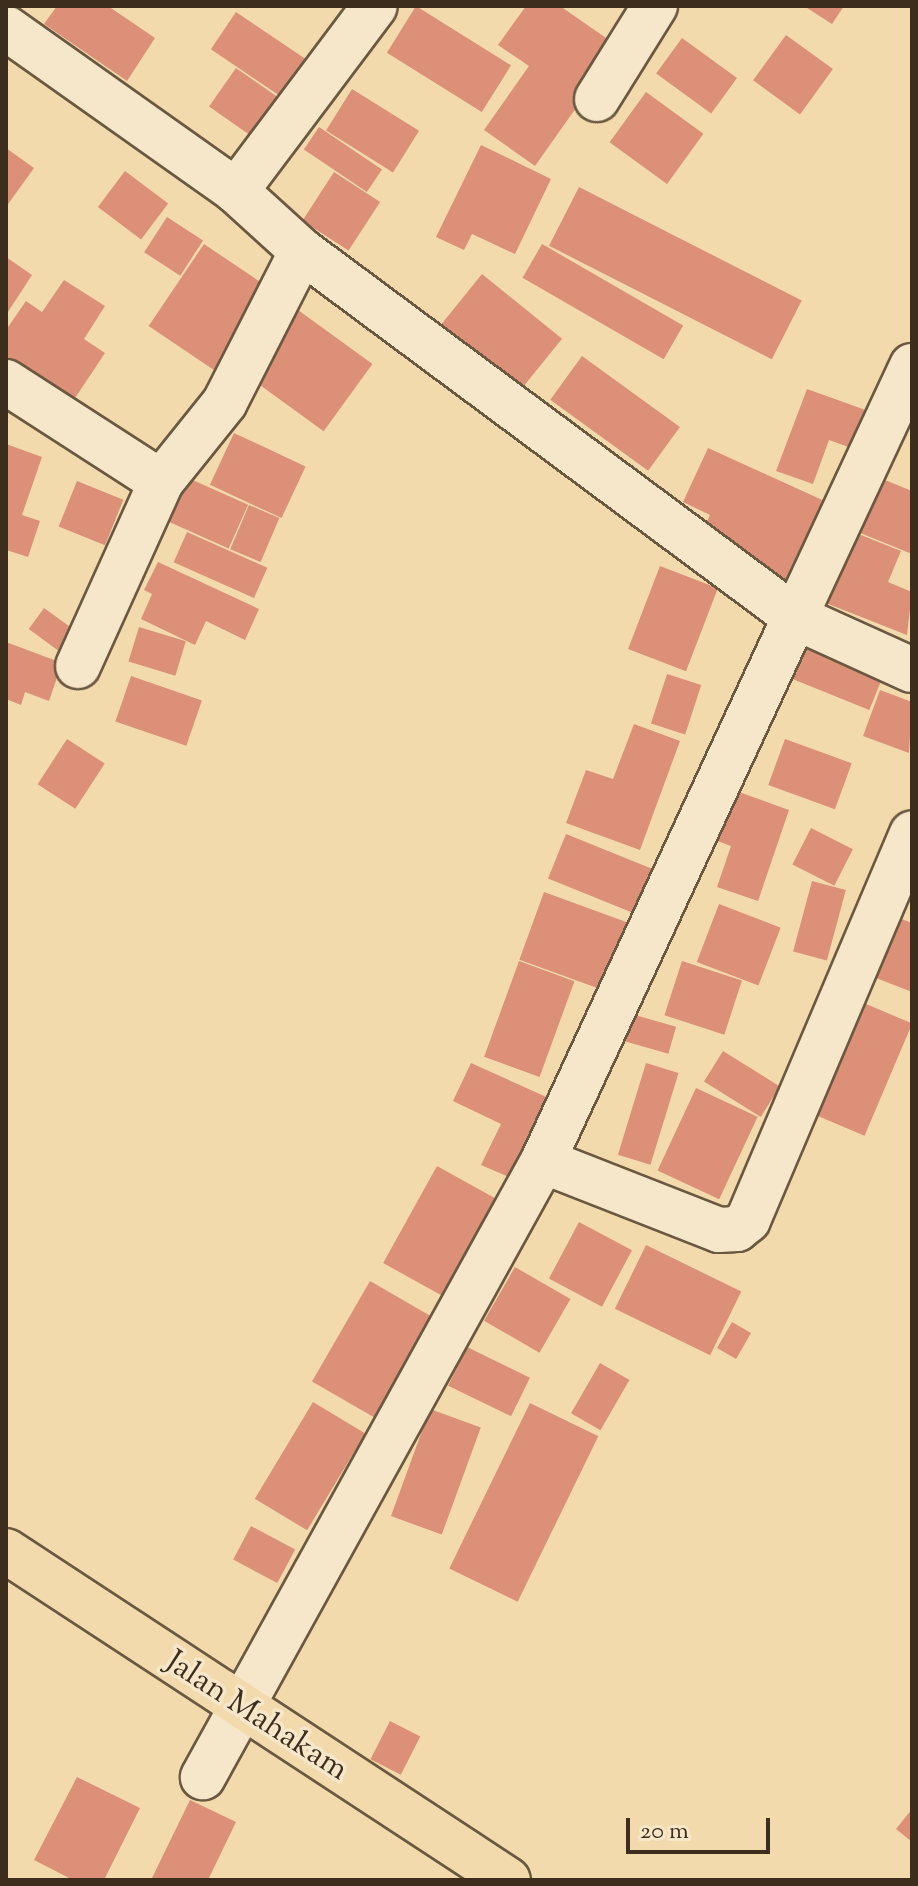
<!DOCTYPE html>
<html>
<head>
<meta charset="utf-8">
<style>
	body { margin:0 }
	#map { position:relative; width:918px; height:1886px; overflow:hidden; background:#f3daad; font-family:"Sorts Mill Goudy",serif }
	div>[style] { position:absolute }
	.building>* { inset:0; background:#db9077; transform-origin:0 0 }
	.roads { filter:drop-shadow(2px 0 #6a5840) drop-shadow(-2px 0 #6a5840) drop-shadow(0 2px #6a5840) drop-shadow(0 -2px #6a5840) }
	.minor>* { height:44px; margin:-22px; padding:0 22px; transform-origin:22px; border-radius:22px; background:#f7e7ca }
	.primary>* { height:44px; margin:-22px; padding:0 22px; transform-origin:22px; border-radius:22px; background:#f3daad }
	span { translate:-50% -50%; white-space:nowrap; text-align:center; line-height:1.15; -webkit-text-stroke:7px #f7e7ca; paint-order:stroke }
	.street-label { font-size:32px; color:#3d2d1c }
	.frame { position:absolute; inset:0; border:8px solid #3d2d1c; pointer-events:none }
	.scale { position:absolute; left:626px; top:1818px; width:144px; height:36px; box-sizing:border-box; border:4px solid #3d2d1c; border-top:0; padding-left:10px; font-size:24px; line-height:28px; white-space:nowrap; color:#3d2d1c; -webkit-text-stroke:6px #f7e7ca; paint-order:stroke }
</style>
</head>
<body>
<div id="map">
	<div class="building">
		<i style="clip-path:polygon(57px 6px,108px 6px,155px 38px,127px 81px,44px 24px)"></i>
		<i style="left:416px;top:6px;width:112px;height:55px;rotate:32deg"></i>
		<i style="clip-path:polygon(526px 6px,560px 6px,619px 47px,535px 166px,484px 130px,529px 66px,498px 45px)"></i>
		<i style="clip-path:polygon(804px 6px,844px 6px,832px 24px)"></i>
		<i style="left:236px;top:12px;width:93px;height:45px;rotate:34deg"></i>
		<i style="left:786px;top:35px;width:58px;height:56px;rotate:36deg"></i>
		<i style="left:682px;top:38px;width:68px;height:44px;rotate:36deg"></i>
		<i style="left:236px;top:68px;width:55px;height:47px;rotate:35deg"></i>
		<i style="left:352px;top:89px;width:79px;height:49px;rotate:32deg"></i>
		<i style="left:646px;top:92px;width:71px;height:62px;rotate:36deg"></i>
		<i style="left:319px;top:127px;width:76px;height:27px;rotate:34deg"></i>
		<i style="clip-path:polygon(481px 145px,551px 179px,515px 254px,472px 234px,464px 250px,436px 237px)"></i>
		<i style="clip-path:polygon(6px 148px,34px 168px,6px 207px)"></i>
		<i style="left:125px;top:171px;width:54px;height:45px;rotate:37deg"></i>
		<i style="left:334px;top:172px;width:55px;height:58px;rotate:33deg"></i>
		<i style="left:579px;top:187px;width:250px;height:66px;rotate:27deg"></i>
		<i style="left:167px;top:217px;width:43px;height:42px;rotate:33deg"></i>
		<i style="left:204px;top:244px;width:81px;height:99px;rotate:34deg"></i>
		<i style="left:542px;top:244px;width:163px;height:39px;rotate:30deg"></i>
		<i style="clip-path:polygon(6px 257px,32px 275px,6px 315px)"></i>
		<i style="left:482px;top:274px;width:103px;height:82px;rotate:39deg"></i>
		<i style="clip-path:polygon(64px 280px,105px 306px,84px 339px,105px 353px,71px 404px,6px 361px,6px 330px,26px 301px,42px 312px)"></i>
		<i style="left:298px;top:310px;width:92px;height:83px;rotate:36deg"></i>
		<i style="left:582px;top:356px;width:121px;height:54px;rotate:36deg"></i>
		<i style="clip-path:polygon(807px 389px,871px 412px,857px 450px,829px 440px,813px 484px,776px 471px)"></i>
		<i style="left:234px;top:433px;width:79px;height:57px;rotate:25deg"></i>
		<i style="clip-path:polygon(6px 444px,42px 457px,22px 515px,40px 521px,28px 557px,6px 550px)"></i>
		<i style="clip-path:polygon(708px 448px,842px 509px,804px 594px,696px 544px,710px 515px,683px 502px)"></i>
		<i style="clip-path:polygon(870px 474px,912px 491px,912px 554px,848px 528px)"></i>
		<i style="left:186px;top:477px;width:68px;height:48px;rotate:24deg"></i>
		<i style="left:77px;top:481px;width:50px;height:49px;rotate:22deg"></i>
		<i style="left:249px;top:505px;width:33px;height:48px;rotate:23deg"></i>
		<i style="clip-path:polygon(846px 529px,901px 551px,888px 582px,912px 592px,907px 635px,818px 600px)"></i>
		<i style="left:187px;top:532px;width:88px;height:33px;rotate:24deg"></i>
		<i style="clip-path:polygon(158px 562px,259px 609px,245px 640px,206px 621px,195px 645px,141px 619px,152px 594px,144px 590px)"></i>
		<i style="left:660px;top:566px;width:62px;height:89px;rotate:21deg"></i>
		<i style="left:44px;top:608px;width:41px;height:26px;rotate:36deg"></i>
		<i style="left:139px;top:627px;width:49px;height:36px;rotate:17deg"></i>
		<i style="left:809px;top:635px;width:84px;height:47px;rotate:22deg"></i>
		<i style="clip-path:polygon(6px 642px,62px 663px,49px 701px,25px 692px,21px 705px,6px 699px)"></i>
		<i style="left:667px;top:674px;width:36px;height:52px;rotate:18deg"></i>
		<i style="left:131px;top:676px;width:75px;height:48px;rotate:19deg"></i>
		<i style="clip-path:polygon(880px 690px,912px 702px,909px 753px,863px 736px)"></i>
		<i style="clip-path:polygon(634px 724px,680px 741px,640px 850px,566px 823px,586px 770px,613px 779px)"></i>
		<i style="left:67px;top:739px;width:45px;height:54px;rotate:33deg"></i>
		<i style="left:785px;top:739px;width:71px;height:49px;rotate:20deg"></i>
		<i style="clip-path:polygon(725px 787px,789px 810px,758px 901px,717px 887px,731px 846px,707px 837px)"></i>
		<i style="left:811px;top:828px;width:47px;height:41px;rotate:27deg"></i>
		<i style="left:566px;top:834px;width:98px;height:48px;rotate:22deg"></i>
		<i style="left:812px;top:881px;width:35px;height:73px;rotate:15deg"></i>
		<i style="left:544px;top:892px;width:94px;height:72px;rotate:20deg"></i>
		<i style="left:719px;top:904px;width:66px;height:62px;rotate:21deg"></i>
		<i style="clip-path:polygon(894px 916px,912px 923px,912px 992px,871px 976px)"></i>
		<i style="left:519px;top:961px;width:59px;height:102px;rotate:20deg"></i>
		<i style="left:682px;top:961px;width:63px;height:57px;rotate:18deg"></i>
		<i style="left:845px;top:995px;width:73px;height:122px;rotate:23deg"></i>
		<i style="left:628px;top:1013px;width:50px;height:28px;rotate:16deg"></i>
		<i style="left:723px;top:1051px;width:67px;height:36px;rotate:32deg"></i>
		<i style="clip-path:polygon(471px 1063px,553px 1100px,516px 1180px,481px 1165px,501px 1124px,453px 1101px)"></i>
		<i style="left:646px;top:1063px;width:34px;height:96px;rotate:17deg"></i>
		<i style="left:696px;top:1088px;width:68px;height:91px;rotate:25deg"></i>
		<i style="left:437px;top:1166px;width:68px;height:111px;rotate:29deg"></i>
		<i style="left:579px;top:1222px;width:60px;height:64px;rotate:28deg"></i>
		<i style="left:646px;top:1245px;width:106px;height:71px;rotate:26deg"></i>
		<i style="left:515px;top:1267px;width:64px;height:62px;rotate:30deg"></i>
		<i style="left:370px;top:1281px;width:74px;height:116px;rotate:30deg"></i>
		<i style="left:732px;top:1322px;width:22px;height:30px;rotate:30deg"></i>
		<i style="left:467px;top:1347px;width:70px;height:43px;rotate:26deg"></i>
		<i style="left:600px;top:1363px;width:34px;height:58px;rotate:30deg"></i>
		<i style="left:313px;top:1402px;width:61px;height:113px;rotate:31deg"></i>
		<i style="left:530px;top:1403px;width:76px;height:184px;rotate:26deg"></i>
		<i style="left:430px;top:1409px;width:54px;height:114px;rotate:20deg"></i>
		<i style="left:251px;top:1526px;width:50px;height:38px;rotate:28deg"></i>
		<i style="left:390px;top:1721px;width:34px;height:43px;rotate:27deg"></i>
		<i style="clip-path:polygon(77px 1777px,140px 1808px,104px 1880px,73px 1880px,34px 1860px)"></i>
		<i style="clip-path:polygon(190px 1800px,236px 1822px,208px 1880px,151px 1880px)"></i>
		<i style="clip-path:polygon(912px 1809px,912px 1842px,896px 1829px)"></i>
	</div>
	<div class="roads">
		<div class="minor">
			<i style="left:6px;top:28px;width:282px;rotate:35.3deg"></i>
			<i style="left:236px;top:191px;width:89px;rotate:42.3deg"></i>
			<i style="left:302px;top:251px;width:614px;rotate:36.59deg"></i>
			<i style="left:795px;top:617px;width:600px;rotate:114.86deg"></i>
			<i style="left:543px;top:1161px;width:704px;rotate:118.9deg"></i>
			<i style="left:597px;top:99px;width:110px;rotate:-58.1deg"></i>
			<i style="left:236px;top:191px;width:231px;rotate:-53.1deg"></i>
			<i style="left:912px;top:366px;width:277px;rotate:115deg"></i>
			<i style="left:795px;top:617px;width:128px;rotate:24.4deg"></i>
			<i style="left:6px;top:382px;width:184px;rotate:32.8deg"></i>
			<i style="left:161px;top:482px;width:102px;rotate:-51.3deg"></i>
			<i style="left:225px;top:402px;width:169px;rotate:-63deg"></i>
			<i style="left:78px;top:666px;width:202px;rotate:-65.7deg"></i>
			<i style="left:543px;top:1161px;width:189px;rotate:21.4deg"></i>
			<i style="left:719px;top:1230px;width:18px;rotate:-3deg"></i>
			<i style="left:737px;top:1229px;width:14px;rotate:-39deg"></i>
			<i style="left:748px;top:1220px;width:420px;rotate:-67deg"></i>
		</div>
		<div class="primary">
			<i style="left:6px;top:1551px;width:600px;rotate:33.24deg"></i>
		</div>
	</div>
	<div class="street-label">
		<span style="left:256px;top:1717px;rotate:33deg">Jalan Mahakam</span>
	</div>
	<div class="frame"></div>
	<div class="scale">20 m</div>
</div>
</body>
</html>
